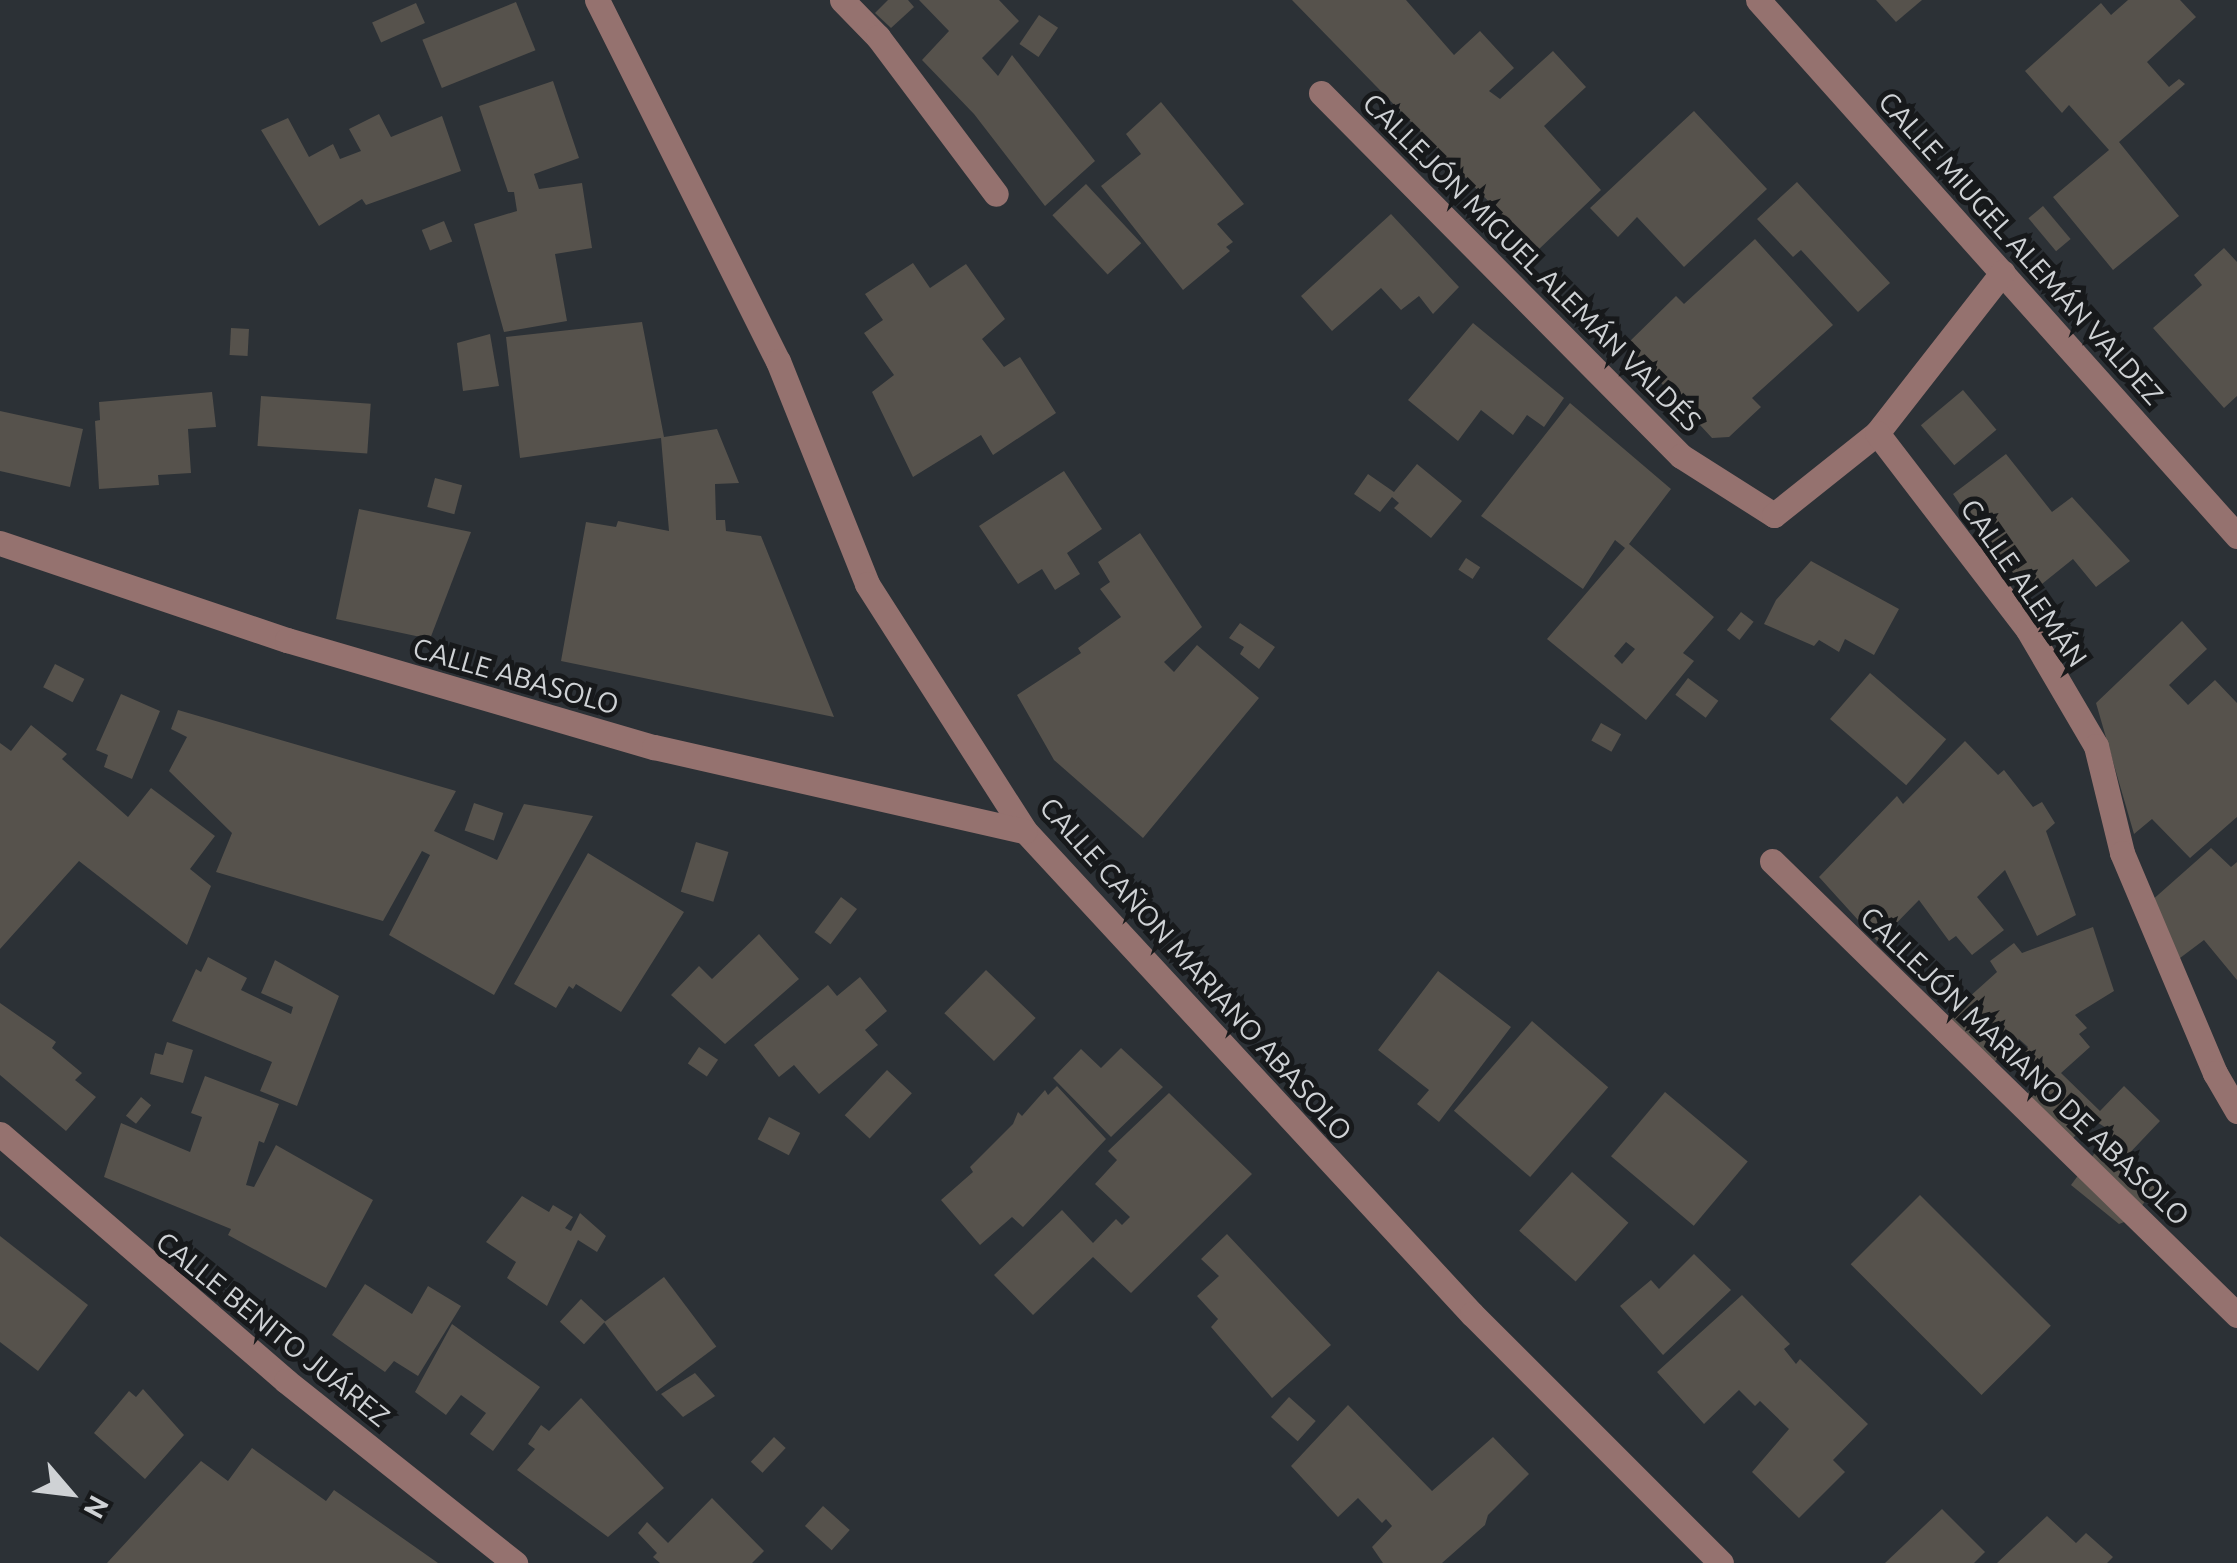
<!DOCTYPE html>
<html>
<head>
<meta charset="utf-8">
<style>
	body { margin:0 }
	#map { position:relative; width:2237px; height:1563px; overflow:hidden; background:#2c3136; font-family:Ubuntu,sans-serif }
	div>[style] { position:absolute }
	.building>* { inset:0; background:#56524c; transform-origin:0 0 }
	.minor>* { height:25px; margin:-12.5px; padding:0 12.5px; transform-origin:12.5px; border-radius:12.5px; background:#95726f }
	span { translate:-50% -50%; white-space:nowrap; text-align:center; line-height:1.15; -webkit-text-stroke:10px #17191b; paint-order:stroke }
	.street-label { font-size:28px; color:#cfd2d5 }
	.north { position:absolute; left:20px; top:1443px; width:100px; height:100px; -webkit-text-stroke:8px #17191b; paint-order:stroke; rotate:118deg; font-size:28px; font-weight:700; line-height:40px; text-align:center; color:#cfd2d5 }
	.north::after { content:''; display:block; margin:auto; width:35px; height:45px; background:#cfd2d5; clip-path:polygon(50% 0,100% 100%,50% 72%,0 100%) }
</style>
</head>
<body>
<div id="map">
	<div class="building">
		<i style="clip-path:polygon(888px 0,908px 0,914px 7px,891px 28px,875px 13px)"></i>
		<i style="clip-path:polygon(919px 0,999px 0,1019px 21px,982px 58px,998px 76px,1012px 55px,1095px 161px,1045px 206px,974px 114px,922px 60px,949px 31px)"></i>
		<i style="clip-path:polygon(1292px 0,1406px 0,1454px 55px,1480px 31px,1514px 68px,1489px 91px,1500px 99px,1553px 51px,1586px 87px,1544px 126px,1601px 190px,1537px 251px)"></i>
		<i style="clip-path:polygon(1876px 0,1922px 0,1896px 22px)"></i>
		<i style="clip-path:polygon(2128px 0,2180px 0,2196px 17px,2147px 62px,2169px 87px,2179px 79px,2185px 84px,2119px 142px,2179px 216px,2113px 270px,2053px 197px,2109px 150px,2069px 105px,2062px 113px,2025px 71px,2101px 3px,2111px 15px)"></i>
		<i style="left:516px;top:2px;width:52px;height:101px;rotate:68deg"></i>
		<i style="left:416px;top:3px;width:22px;height:48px;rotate:66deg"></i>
		<i style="left:1039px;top:15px;width:23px;height:35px;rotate:34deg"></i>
		<i style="clip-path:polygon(553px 81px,579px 158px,534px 174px,539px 189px,582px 183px,592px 248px,555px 254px,567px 321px,504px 332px,474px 224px,517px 211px,514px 192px,508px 192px,479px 106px)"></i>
		<i style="clip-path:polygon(1161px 102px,1244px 204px,1217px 224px,1233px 242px,1226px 247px,1230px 251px,1183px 290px,1101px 186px,1141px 154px,1126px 134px)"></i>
		<i style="clip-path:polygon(1694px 111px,1767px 189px,1684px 267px,1637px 217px,1618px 237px,1590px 208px)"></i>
		<i style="clip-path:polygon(379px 114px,391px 137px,442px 116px,461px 171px,366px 205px,362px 199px,319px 226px,261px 130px,288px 118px,309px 157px,333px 144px,340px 159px,361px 151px,349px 129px)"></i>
		<i style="clip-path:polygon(1797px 182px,1890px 283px,1858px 312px,1801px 250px,1793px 257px,1757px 219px)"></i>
		<i style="left:1086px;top:184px;width:81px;height:46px;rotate:47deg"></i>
		<i style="left:2043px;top:206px;width:43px;height:19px;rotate:50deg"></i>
		<i style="clip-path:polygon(1391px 214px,1459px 287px,1433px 314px,1419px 296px,1401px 310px,1381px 288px,1332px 331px,1301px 296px)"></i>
		<i style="left:444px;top:221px;width:22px;height:24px;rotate:68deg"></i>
		<i style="clip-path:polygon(1755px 239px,1833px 325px,1752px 398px,1761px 407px,1729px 437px,1712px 438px,1626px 345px,1676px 296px,1684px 304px)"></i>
		<i style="clip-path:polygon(2224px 248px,2237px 262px,2237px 396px,2224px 408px,2153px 328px,2202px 285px,2194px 275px)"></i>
		<i style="clip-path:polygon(913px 263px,930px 288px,966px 264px,1005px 319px,982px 339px,1004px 367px,1020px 357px,1056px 413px,993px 455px,981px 435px,913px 477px,872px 392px,894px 375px,864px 333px,883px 320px,865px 294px)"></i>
		<i style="clip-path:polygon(642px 322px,664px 437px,717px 429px,739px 483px,715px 484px,716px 520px,725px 520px,726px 531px,761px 536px,834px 717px,561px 661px,586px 522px,616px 527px,618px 521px,669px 531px,661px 438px,520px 458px,506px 337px)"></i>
		<i style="clip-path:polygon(1473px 323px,1564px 398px,1544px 427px,1527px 415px,1513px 435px,1481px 410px,1458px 441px,1408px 400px)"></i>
		<i style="left:231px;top:328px;width:18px;height:27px;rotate:3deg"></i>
		<i style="clip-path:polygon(490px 334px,499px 386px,463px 391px,457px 343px)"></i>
		<i style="left:1963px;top:390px;width:52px;height:55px;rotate:50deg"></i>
		<i style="clip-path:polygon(212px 392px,216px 427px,188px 429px,191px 473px,158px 475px,159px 485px,99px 489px,95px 421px,100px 420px,99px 402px)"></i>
		<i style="left:261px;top:396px;width:110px;height:50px;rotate:4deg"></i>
		<i style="clip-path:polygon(evenodd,1570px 403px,1671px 489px,1629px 544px,1714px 617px,1683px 653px,1694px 661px,1646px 720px,1547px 639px,1625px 548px,1615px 540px,1583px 589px,1481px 516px,1570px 403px,1626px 642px,1635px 649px,1622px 664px,1614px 656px,1626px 642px)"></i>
		<i style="clip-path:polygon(0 411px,83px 429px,70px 487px,0 471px)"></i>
		<i style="clip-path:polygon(2006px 454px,2052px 512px,2072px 497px,2130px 561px,2096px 587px,2073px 559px,2037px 588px,2027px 575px,2014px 585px,1953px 494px)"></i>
		<i style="clip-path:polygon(1417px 464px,1462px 501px,1431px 538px,1394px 508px,1399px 503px,1392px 497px,1380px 512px,1354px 494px,1368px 474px,1394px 492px)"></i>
		<i style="clip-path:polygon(1064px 471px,1102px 529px,1067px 553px,1080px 574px,1055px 590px,1042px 569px,1018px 584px,979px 526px)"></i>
		<i style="left:435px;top:478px;width:28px;height:30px;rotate:15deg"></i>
		<i style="clip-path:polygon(359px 509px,471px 532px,430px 639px,336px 619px)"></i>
		<i style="clip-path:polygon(1140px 533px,1202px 627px,1164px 662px,1174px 672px,1197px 645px,1259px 698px,1143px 838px,1054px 760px,1017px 695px,1081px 653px,1078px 648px,1121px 617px,1100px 589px,1110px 582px,1098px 562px)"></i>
		<i style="left:1466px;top:558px;width:17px;height:14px;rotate:33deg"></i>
		<i style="clip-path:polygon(1811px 561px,1899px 609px,1874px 655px,1845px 639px,1839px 652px,1819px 640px,1814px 646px,1764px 624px,1776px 600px)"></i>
		<i style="left:1741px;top:612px;width:16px;height:23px;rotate:38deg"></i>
		<i style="clip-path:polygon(2182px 621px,2207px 649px,2169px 685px,2188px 705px,2215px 680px,2237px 703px,2237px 817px,2190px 858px,2152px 819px,2134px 834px,2096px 703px)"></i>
		<i style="clip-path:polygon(1240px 623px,1275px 647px,1259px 669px,1240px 654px,1244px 647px,1229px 638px)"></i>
		<i style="left:55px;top:664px;width:33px;height:26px;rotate:27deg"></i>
		<i style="left:1870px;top:673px;width:101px;height:61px;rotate:41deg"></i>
		<i style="left:1688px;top:678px;width:38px;height:21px;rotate:37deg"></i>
		<i style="clip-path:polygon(121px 694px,160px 711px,132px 779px,104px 767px,108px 755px,96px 750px)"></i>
		<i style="clip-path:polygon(178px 710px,456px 791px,434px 831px,497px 860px,524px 804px,593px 816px,494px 995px,389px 935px,430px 855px,422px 851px,383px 921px,216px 872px,232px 833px,169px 771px,187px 737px,171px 729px)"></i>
		<i style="left:1601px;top:723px;width:23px;height:20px;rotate:29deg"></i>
		<i style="clip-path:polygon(31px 725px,67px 754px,62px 759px,128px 817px,151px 788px,215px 836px,190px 869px,211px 886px,187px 945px,79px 861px,0 949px,0 743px,11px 751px)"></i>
		<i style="clip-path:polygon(1965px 741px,1998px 775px,2004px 770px,2033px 807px,2042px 802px,2055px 823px,2046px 831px,2076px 915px,2037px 936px,2005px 870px,1977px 897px,2004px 930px,1972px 955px,1956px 936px,1949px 941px,1919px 900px,1878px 942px,1819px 877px,1897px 796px,1903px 804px)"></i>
		<i style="left:474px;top:803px;width:31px;height:29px;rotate:19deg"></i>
		<i style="left:696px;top:842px;width:34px;height:52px;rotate:17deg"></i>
		<i style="clip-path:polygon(2211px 848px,2231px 867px,2237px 862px,2237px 980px,2204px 940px,2176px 961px,2150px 902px)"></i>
		<i style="clip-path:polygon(588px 853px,684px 912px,621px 1012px,576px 984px,573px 989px,569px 986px,556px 1008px,514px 984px)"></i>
		<i style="left:841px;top:897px;width:20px;height:44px;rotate:37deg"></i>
		<i style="clip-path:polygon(2093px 927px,2114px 991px,2075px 1015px,2087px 1028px,2079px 1034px,2090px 1047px,2061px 1073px,2100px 1111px,2124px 1086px,2160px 1121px,2123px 1160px,2157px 1185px,2132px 1219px,2119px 1224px,2071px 1185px,2111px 1131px,2092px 1119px,2067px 1144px,2023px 1098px,2047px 1074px,2024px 1051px,2028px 1047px,2019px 1039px,1992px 1064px,1948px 1016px,1997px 972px,1990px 961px,2014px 943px,2022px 953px)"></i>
		<i style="clip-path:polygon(759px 934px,799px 979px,725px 1044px,671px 995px,699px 966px,712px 979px)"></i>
		<i style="clip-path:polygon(208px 957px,247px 978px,241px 990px,291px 1014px,293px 1007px,261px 993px,275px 960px,339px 996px,297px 1106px,260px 1091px,272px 1062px,172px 1021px,196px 969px,201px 972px)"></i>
		<i style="left:986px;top:970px;width:69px;height:60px;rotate:44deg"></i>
		<i style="clip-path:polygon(1438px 971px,1511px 1027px,1439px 1122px,1417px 1104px,1429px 1090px,1378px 1050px)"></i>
		<i style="clip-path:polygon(860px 977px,887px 1011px,865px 1030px,878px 1045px,819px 1094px,794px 1065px,779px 1077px,754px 1045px,828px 985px,837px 996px)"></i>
		<i style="clip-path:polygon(0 1003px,56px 1042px,52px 1048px,82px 1073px,75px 1080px,96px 1097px,66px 1131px,0 1075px)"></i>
		<i style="left:1532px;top:1021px;width:101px;height:119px;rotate:41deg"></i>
		<i style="clip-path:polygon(167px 1042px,193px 1050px,183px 1083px,150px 1074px,155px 1053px,163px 1055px)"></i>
		<i style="left:699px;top:1047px;width:23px;height:20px;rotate:34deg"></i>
		<i style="clip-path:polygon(1121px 1048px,1163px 1087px,1111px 1137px,1053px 1078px,1081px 1049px,1101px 1068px)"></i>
		<i style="left:887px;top:1070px;width:34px;height:62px;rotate:43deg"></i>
		<i style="clip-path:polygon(205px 1076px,279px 1104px,264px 1143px,259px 1141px,246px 1185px,254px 1187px,276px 1145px,373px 1200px,326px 1288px,228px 1235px,231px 1229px,104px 1177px,121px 1123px,190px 1152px,202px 1117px,191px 1113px)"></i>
		<i style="clip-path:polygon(1057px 1086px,1106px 1139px,1023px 1227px,1012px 1217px,980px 1245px,941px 1200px,973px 1172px,970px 1167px,1013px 1124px,1018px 1112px,1022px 1116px,1045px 1090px,1048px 1095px)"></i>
		<i style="left:1665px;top:1092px;width:108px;height:84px;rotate:40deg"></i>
		<i style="clip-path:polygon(1169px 1093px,1252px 1174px,1131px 1293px,1093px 1257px,1033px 1315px,994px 1275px,1062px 1210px,1093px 1243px,1116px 1219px,1122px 1225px,1130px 1217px,1095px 1184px,1117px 1160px,1108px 1151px)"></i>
		<i style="left:141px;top:1097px;width:13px;height:24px;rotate:39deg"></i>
		<i style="left:769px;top:1117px;width:35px;height:25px;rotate:27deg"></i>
		<i style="left:1572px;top:1172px;width:76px;height:79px;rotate:42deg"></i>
		<i style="left:1920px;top:1195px;width:185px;height:98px;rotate:45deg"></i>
		<i style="clip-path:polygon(522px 1196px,549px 1212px,553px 1205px,573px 1217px,565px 1228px,571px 1231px,580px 1213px,606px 1236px,597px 1252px,578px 1240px,547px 1306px,507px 1278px,516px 1262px,486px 1242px)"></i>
		<i style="clip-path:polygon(1227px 1234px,1331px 1345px,1272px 1398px,1211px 1327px,1218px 1319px,1197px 1296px,1219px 1276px,1201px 1259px)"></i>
		<i style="clip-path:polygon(0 1236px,88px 1305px,38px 1371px,0 1342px)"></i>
		<i style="clip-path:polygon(1694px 1254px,1731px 1290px,1663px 1355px,1620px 1306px,1651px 1280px,1659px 1289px)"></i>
		<i style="left:664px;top:1277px;width:87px;height:75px;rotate:53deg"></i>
		<i style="clip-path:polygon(365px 1284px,412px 1314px,428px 1286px,461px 1306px,418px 1376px,394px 1361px,385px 1372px,332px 1335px)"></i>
		<i style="clip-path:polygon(1742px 1295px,1790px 1344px,1784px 1349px,1796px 1364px,1800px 1359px,1868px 1424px,1833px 1460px,1845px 1472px,1799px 1518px,1752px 1472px,1789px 1429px,1760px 1401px,1755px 1406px,1739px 1390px,1704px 1424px,1657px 1372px)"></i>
		<i style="left:581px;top:1299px;width:33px;height:31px;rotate:43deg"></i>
		<i style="clip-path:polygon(452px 1324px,540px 1387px,493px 1451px,470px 1434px,486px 1413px,461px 1395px,446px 1415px,415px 1392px)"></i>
		<i style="clip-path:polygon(695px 1373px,715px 1396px,683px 1417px,661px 1394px)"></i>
		<i style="clip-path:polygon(143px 1389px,184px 1435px,145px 1479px,94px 1433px,129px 1391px,136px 1397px)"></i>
		<i style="left:1289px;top:1397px;width:36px;height:27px;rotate:42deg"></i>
		<i style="clip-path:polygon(581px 1398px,664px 1488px,608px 1537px,517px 1470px,535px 1449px,528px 1444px,541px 1425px,549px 1431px)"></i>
		<i style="clip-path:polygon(1348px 1405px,1432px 1491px,1493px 1437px,1529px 1474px,1488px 1515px,1485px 1525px,1442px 1563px,1383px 1563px,1372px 1547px,1392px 1526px,1386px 1519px,1382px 1523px,1358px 1498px,1338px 1517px,1291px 1466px)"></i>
		<i style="left:774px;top:1437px;width:16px;height:34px;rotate:43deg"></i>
		<i style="clip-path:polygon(252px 1448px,326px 1501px,334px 1490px,438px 1563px,107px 1563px,201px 1461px,228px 1481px)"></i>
		<i style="clip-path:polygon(712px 1498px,764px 1551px,752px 1563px,660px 1563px,653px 1557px,657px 1553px,638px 1533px,647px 1522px,668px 1543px)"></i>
		<i style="left:823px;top:1506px;width:36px;height:27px;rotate:42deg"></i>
		<i style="clip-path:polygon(1942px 1509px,1985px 1552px,1974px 1563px,1885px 1563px)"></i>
		<i style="clip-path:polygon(2047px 1516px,2076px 1543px,2086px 1533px,2113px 1557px,2107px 1563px,1997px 1563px)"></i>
	</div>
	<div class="minor">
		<i style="left:597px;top:0;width:404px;rotate:63.4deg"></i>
		<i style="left:778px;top:361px;width:240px;rotate:68.2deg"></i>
		<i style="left:867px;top:584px;width:293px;rotate:57.4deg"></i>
		<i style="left:1025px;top:831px;width:658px;rotate:47.22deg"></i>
		<i style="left:1472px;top:1314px;width:352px;rotate:45deg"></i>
		<i style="left:842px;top:0;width:52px;rotate:45.8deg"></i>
		<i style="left:878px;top:37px;width:196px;rotate:53.1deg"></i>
		<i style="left:1758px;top:0;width:719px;rotate:48.21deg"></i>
		<i style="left:1321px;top:93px;width:511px;rotate:45.24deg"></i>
		<i style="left:1681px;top:456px;width:110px;rotate:32.4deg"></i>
		<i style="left:1774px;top:515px;width:132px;rotate:-38.5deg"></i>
		<i style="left:1877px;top:433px;width:204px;rotate:-52deg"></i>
		<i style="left:1877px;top:433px;width:248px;rotate:52.5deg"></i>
		<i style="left:2028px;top:630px;width:134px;rotate:59.6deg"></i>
		<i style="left:2096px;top:746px;width:110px;rotate:76.3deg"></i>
		<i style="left:2122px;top:853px;width:239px;rotate:67.1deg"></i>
		<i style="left:2215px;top:1073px;width:44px;rotate:59.9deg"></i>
		<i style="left:0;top:543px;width:303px;rotate:18.7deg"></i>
		<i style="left:287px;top:640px;width:382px;rotate:16.3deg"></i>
		<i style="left:654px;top:747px;width:380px;rotate:12.8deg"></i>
		<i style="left:1772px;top:861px;width:650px;rotate:44.31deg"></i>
		<i style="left:0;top:1134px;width:378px;rotate:40.8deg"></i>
		<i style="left:286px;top:1381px;width:293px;rotate:38.5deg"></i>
	</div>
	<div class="street-label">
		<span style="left:2021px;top:248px;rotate:48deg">CALLE MIUGEL ALEMÁN VALDEZ</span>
		<span style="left:1532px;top:262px;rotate:45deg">CALLEJÓN MIGUEL ALEMÁN VALDÉS</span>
		<span style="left:2024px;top:583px;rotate:55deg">CALLE ALEMÁN</span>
		<span style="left:516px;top:676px;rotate:16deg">CALLE ABASOLO</span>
		<span style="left:1196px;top:969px;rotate:48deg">CALLE CAÑON MARIANO ABASOLO</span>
		<span style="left:2025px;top:1066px;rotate:44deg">CALLEJÓN MARIANO DE ABASOLO</span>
		<span style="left:273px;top:1329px;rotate:39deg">CALLE BENITO JUÁREZ</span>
	</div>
	<div class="north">N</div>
</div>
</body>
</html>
